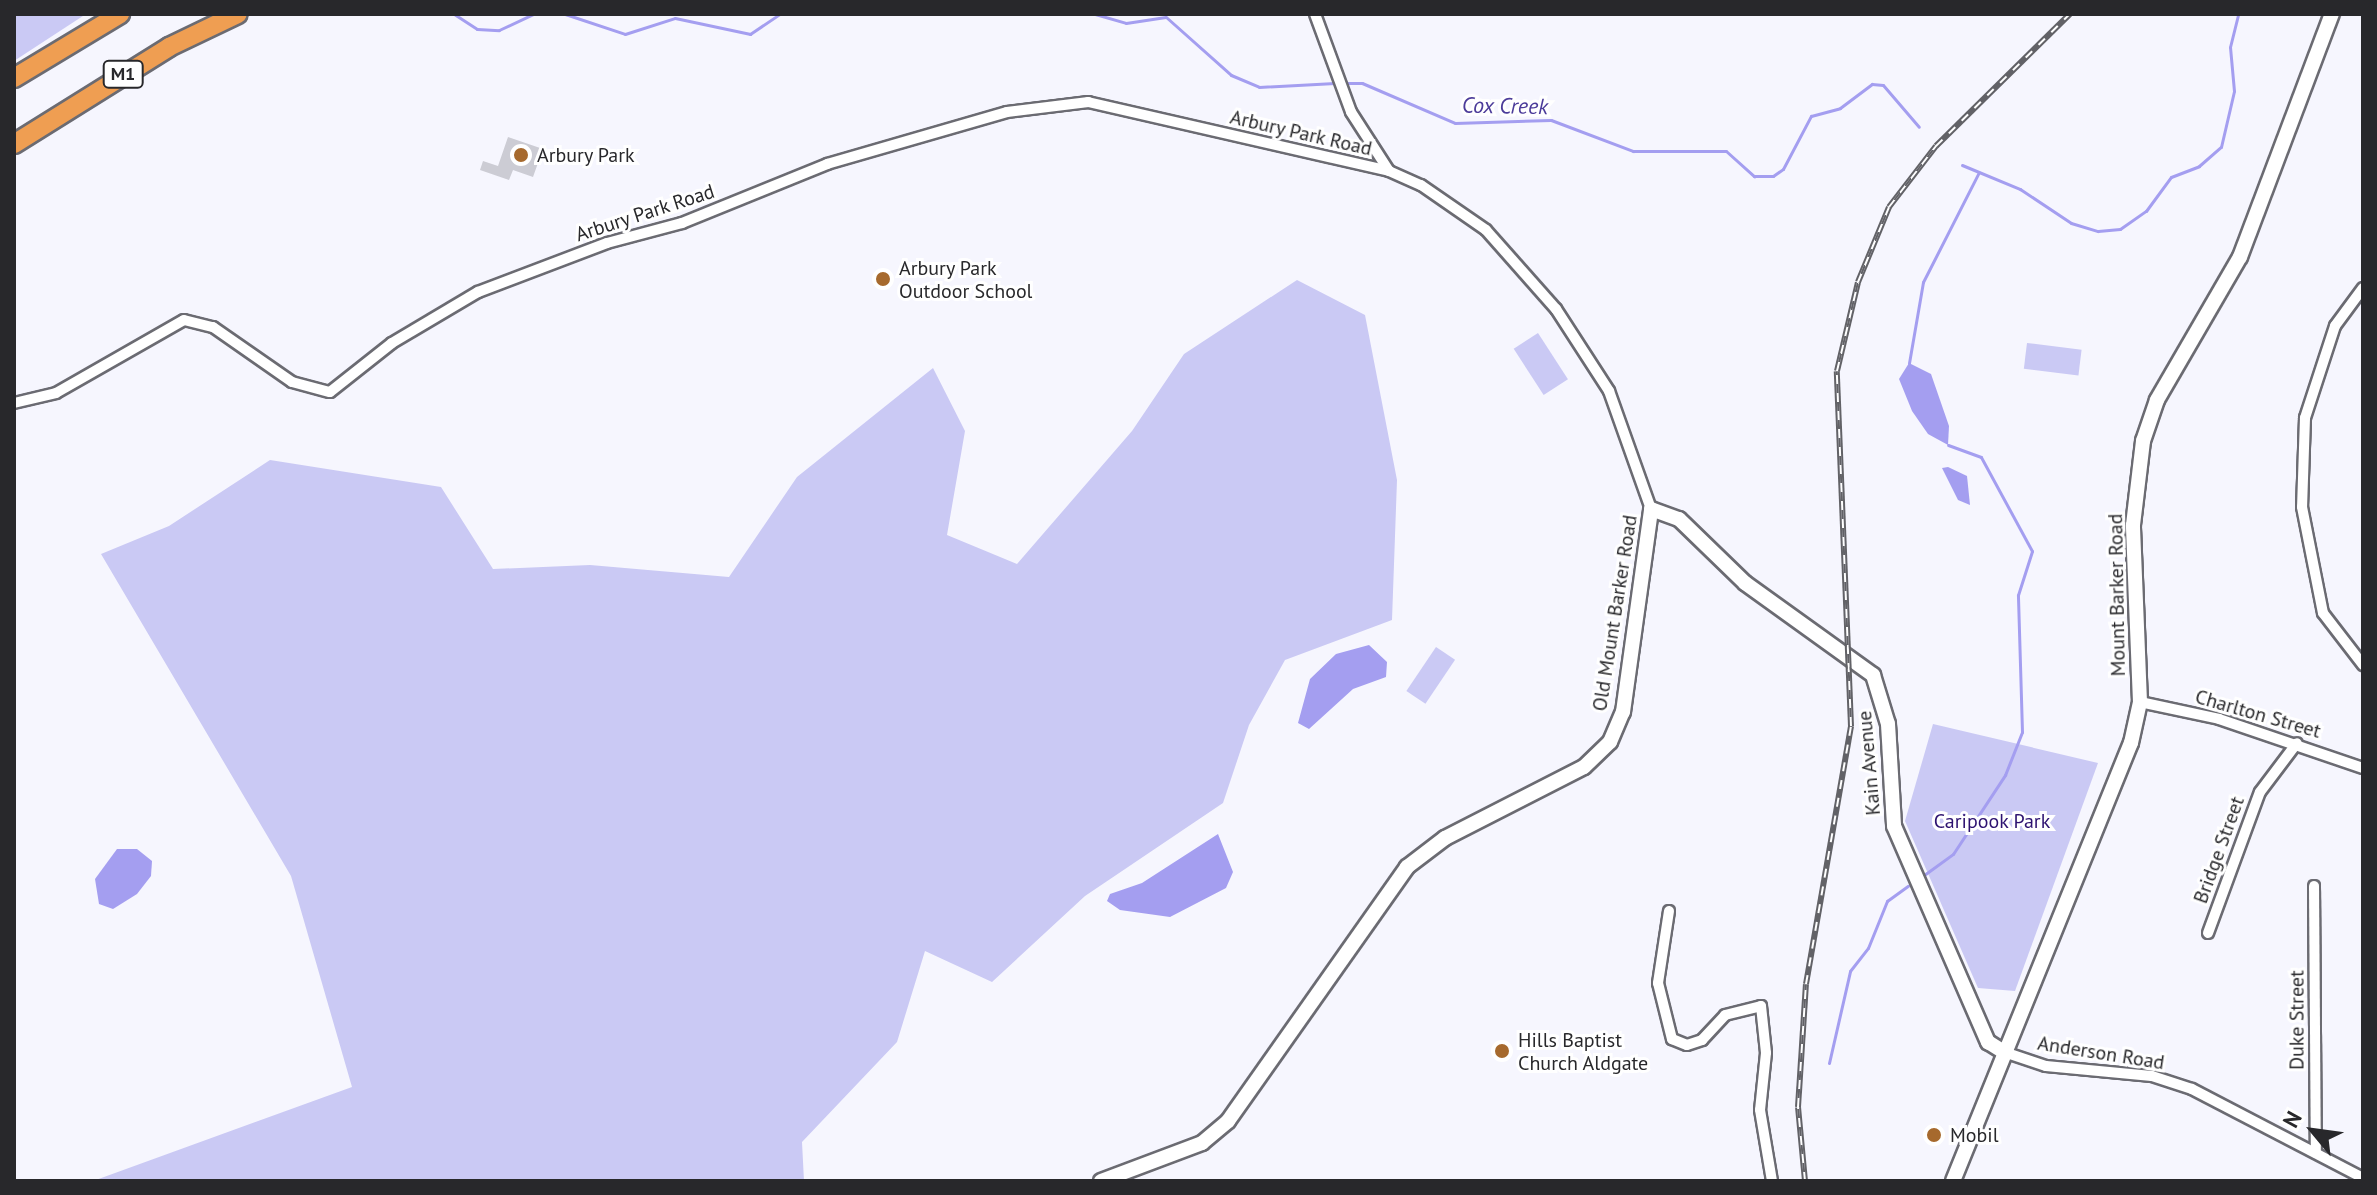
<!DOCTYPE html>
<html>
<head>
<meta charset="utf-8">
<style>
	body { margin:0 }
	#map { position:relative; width:2377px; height:1195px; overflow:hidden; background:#f6f6fe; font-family:"PT Sans",sans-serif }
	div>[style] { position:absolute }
	.green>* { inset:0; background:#cac9f4; transform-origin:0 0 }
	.water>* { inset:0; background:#a49ef0 }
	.stream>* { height:3px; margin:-1.5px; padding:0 1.5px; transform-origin:1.5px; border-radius:1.5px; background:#a49ef0 }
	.building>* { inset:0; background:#ccccd4 }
	.roads { filter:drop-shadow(2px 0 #6b6b72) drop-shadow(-2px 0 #6b6b72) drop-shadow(0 2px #6b6b72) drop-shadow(0 -2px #6b6b72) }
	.minor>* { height:10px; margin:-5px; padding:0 5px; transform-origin:5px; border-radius:5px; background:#fff }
	.secondary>* { height:14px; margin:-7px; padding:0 7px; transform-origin:7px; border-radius:7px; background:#fff }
	.motorway>* { height:18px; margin:-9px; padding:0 9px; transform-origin:9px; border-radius:9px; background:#ef9e52 }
	.rail>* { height:6px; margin-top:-3px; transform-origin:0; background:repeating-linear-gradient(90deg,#fff 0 9px,#626267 0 18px); box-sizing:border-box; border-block:2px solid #626267 }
	.dots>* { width:22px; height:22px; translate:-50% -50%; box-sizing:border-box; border:4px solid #fff; border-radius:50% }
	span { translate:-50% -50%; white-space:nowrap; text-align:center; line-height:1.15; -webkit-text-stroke:6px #fff; paint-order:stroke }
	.shield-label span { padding:2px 6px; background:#fff; border:2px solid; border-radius:6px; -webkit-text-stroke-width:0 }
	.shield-label { font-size:18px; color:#28282b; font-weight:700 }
	.street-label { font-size:20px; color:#28282b }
	.poi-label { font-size:20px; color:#28282b }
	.left { translate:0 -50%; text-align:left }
	.park-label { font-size:20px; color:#2d1270 }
	.water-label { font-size:22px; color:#4c3c9a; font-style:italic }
	.frame { position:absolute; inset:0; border:16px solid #28282b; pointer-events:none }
	.north { position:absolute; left:2273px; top:1091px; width:80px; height:80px; -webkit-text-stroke:6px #fff; paint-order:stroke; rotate:299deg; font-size:22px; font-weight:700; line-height:32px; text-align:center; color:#28282b }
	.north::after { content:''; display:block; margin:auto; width:28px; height:36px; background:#28282b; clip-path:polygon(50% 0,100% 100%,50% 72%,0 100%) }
</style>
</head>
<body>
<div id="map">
	<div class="green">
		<i style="clip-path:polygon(14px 14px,86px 14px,14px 61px)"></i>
		<i style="clip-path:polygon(1297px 280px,1365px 315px,1397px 480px,1392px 620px,1285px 660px,1249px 725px,1223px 803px,1085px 896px,992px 982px,925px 951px,897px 1042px,802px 1142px,804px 1181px,93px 1181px,352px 1087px,291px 876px,101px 554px,169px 526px,270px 460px,441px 487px,493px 569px,590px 565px,729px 577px,797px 477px,933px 368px,965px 431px,947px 535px,1017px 564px,1132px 431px,1184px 354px)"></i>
		<i style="left:1538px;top:333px;width:55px;height:29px;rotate:57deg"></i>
		<i style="left:2027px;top:343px;width:55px;height:26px;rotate:7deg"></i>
		<i style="left:1436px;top:647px;width:23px;height:53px;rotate:34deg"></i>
		<i style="clip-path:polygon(1933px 724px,2098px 763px,2015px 991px,1978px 988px,1905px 821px)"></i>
	</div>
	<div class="water">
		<i style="clip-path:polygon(1909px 363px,1931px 374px,1949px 426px,1948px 445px,1928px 434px,1912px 411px,1899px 379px)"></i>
		<i style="clip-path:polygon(1948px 467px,1967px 476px,1970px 505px,1958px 500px,1942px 468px)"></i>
		<i style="clip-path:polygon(1369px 645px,1387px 662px,1386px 677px,1353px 689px,1309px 729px,1298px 723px,1310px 679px,1336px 654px)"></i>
		<i style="clip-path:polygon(1218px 834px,1233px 872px,1226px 888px,1170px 917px,1120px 910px,1107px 901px,1110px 894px,1142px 883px)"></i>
		<i style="clip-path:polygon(117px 849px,137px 849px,152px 861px,151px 876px,137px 894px,113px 909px,99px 904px,95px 879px)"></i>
	</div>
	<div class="stream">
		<i style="left:454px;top:14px;width:27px;rotate:33deg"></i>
		<i style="left:477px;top:29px;width:22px;rotate:3deg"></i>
		<i style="left:499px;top:30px;width:38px;rotate:-25deg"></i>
		<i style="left:565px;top:14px;width:63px;rotate:18.4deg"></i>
		<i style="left:625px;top:34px;width:52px;rotate:-17.7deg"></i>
		<i style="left:675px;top:18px;width:77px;rotate:12deg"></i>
		<i style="left:750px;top:34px;width:36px;rotate:-34deg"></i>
		<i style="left:1095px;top:14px;width:32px;rotate:16deg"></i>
		<i style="left:1126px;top:23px;width:40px;rotate:-8.5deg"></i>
		<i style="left:1166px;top:17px;width:87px;rotate:41.7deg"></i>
		<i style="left:1231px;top:75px;width:30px;rotate:23deg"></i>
		<i style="left:1259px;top:87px;width:76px;rotate:-3deg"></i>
		<i style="left:1343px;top:83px;width:19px"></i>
		<i style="left:1362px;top:83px;width:101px;rotate:23.3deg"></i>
		<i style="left:1455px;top:123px;width:96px;rotate:-1.8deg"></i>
		<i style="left:1551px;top:120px;width:88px;rotate:20.7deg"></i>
		<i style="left:1633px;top:151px;width:93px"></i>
		<i style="left:1726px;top:151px;width:38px;rotate:42deg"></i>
		<i style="left:1754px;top:176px;width:19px"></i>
		<i style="left:1773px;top:176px;width:12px;rotate:-35deg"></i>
		<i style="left:1783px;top:169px;width:60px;rotate:-62.2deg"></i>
		<i style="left:1811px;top:116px;width:30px;rotate:-15deg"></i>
		<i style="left:1840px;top:108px;width:40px;rotate:-37deg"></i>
		<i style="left:1872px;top:84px;width:11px;rotate:5deg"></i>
		<i style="left:1883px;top:85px;width:55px;rotate:49.4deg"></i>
		<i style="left:1962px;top:165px;width:63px;rotate:22.5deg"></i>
		<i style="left:2020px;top:189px;width:61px;rotate:33.7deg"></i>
		<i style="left:2071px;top:223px;width:28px;rotate:17deg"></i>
		<i style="left:2098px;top:231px;width:22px;rotate:-5deg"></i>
		<i style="left:2120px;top:229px;width:32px;rotate:-35deg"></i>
		<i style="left:2146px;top:211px;width:42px;rotate:-53.7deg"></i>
		<i style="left:2171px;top:177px;width:30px;rotate:-21deg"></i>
		<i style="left:2199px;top:166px;width:29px;rotate:-41deg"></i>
		<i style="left:2221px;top:147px;width:57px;rotate:-76.9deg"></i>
		<i style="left:2234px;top:91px;width:44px;rotate:-95.2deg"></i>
		<i style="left:2230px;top:47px;width:34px;rotate:-76deg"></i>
		<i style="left:1909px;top:363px;width:82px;rotate:-80.2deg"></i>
		<i style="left:1923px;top:282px;width:123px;rotate:-63deg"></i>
		<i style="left:1924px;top:875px;width:36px;rotate:-36deg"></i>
		<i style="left:1953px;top:854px;width:95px;rotate:-56.6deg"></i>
		<i style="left:2005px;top:775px;width:46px;rotate:-68.4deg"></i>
		<i style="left:2022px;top:732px;width:137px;rotate:-91.7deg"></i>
		<i style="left:2018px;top:595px;width:46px;rotate:-72.3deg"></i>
		<i style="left:2032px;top:551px;width:107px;rotate:-118.5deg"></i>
		<i style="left:1981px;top:457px;width:35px;rotate:-160deg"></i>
		<i style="left:1829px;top:1063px;width:94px;rotate:-77.1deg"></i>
		<i style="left:1850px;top:971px;width:29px;rotate:-52deg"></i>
		<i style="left:1868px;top:948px;width:51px;rotate:-68deg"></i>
		<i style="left:1887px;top:901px;width:26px;rotate:-36deg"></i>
	</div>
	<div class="building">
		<i style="clip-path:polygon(508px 137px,543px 149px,533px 177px,513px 170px,509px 180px,480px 170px,483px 161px,498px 166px)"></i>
	</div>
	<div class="roads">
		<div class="minor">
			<i style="left:1315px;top:14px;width:104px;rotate:69.8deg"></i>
			<i style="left:1351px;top:112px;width:70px;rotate:57.2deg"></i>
			<i style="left:1389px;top:171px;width:35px;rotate:24deg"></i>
			<i style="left:1421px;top:185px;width:79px;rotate:34.7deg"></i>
			<i style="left:1486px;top:230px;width:106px;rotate:48.5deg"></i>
			<i style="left:1556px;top:309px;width:98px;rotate:57.1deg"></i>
			<i style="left:1609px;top:391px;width:125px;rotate:70.4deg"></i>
			<i style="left:2363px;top:288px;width:47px;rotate:126.4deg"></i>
			<i style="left:2335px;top:326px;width:97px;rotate:108.1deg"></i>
			<i style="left:2305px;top:418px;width:89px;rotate:91.9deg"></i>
			<i style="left:2302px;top:507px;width:108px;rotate:78.8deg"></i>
			<i style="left:2323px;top:613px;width:66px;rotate:52.4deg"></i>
			<i style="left:14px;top:403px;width:43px;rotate:-13.4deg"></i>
			<i style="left:56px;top:393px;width:147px;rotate:-29.7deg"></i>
			<i style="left:184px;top:320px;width:30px;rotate:14deg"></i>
			<i style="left:213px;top:327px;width:96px;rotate:34.8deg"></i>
			<i style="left:292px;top:382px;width:39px;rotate:15deg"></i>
			<i style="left:330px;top:392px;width:79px;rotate:-38.3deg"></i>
			<i style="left:392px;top:343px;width:100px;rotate:-30.7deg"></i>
			<i style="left:478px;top:292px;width:138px;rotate:-20.8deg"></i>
			<i style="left:607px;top:243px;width:78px;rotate:-14.9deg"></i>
			<i style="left:682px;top:223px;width:157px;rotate:-22.1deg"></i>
			<i style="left:827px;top:164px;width:187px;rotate:-16.1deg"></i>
			<i style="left:1007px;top:112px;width:82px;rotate:-7deg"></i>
			<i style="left:1088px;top:102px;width:309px;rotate:12.9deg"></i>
			<i style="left:2140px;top:702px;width:81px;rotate:12.1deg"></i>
			<i style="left:2219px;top:719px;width:152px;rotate:18.8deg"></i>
			<i style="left:2314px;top:886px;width:267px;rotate:89.6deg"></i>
			<i style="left:1669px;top:911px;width:73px;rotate:98.7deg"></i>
			<i style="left:1658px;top:983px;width:58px;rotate:76deg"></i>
			<i style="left:1672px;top:1039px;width:16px;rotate:22deg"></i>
			<i style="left:1687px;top:1045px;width:16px;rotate:-18deg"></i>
			<i style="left:1702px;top:1040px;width:34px;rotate:-47deg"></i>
			<i style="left:1725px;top:1015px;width:37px;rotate:-14deg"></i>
			<i style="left:1761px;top:1006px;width:47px;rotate:83.9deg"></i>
			<i style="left:1766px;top:1053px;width:57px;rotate:96deg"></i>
			<i style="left:1760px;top:1110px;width:72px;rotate:80.4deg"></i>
			<i style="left:2208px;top:933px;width:150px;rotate:-69.8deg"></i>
			<i style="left:2260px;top:792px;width:61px;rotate:-52.9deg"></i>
			<i style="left:2004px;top:1052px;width:44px;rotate:18.4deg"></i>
			<i style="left:2046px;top:1066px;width:106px;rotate:5.4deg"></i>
			<i style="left:2152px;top:1076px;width:42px;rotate:18deg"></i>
			<i style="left:2192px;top:1089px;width:193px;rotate:27.5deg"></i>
		</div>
		<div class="secondary">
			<i style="left:1101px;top:1181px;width:108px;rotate:-20.6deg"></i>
			<i style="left:1202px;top:1143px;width:34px;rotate:-40deg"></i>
			<i style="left:1228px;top:1121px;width:311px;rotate:-54.8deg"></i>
			<i style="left:1407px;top:867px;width:48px;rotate:-37.3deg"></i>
			<i style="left:1445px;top:838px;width:156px;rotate:-27.1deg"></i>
			<i style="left:1584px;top:767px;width:36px;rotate:-44deg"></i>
			<i style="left:1610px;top:742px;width:33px;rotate:-67deg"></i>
			<i style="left:1623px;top:712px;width:205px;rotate:-82.1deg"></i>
			<i style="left:1651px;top:509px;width:30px;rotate:20deg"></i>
			<i style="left:1679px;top:519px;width:92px;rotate:44.1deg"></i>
			<i style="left:1745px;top:583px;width:158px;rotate:35.7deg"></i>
			<i style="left:1873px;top:675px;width:51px;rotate:73deg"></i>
			<i style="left:1888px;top:724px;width:102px;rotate:86.6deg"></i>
			<i style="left:1894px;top:826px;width:236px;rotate:66.5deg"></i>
			<i style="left:1988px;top:1042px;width:19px;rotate:32deg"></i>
			<i style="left:1953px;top:1181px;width:473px;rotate:-67.9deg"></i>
			<i style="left:2131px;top:743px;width:42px;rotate:-77.6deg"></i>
			<i style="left:2140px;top:702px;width:177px;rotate:-92.3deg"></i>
			<i style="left:2133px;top:525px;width:85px;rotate:-83.2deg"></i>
			<i style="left:2143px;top:441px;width:43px;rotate:-71.1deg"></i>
			<i style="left:2157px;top:400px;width:165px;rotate:-59.9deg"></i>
			<i style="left:2240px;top:257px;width:260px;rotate:-69.3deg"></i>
		</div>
		<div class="motorway">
			<i style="left:14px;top:78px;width:124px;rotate:-31.1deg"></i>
			<i style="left:14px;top:144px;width:183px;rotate:-32deg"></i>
			<i style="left:169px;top:47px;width:76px;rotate:-25.6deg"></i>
		</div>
	</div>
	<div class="rail">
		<i style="left:1805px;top:1181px;width:74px;rotate:-95.4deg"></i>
		<i style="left:1798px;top:1107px;width:123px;rotate:-86.3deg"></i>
		<i style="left:1806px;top:984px;width:262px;rotate:-80.1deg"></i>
		<i style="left:1851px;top:726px;width:355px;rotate:-92.3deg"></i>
		<i style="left:1837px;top:371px;width:91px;rotate:-76.7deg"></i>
		<i style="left:1858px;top:282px;width:81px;rotate:-67.5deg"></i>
		<i style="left:1889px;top:207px;width:77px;rotate:-52.4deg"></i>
		<i style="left:1936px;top:146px;width:188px;rotate:-44.6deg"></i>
	</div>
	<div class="dots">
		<i style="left:521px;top:155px;background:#a6692d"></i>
		<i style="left:883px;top:279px;background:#a6692d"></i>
		<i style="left:1502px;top:1051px;background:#a6692d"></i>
		<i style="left:1934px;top:1135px;background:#a6692d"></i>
	</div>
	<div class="shield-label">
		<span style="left:123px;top:74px">M1</span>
	</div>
	<div class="street-label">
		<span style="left:1301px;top:133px;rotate:13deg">Arbury Park Road</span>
		<span style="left:645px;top:213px;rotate:-18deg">Arbury Park Road</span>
		<span style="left:2117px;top:595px;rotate:-91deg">Mount Barker Road</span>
		<span style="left:1615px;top:613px;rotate:-81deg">Old Mount Barker Road</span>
		<span style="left:2258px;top:714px;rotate:16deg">Charlton Street</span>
		<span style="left:1869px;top:763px;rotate:-95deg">Kain Avenue</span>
		<span style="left:2219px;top:850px;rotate:-70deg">Bridge Street</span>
		<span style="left:2297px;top:1020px;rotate:-90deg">Duke Street</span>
		<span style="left:2101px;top:1053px;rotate:9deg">Anderson Road</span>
	</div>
	<div class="poi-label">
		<span class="left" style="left:537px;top:155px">Arbury Park</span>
		<span class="left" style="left:899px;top:280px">Arbury Park<br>Outdoor School</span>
		<span class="left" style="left:1518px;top:1052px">Hills Baptist<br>Church Aldgate</span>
		<span class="left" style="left:1950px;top:1135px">Mobil</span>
	</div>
	<div class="park-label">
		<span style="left:1992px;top:821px">Caripook Park</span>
	</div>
	<div class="water-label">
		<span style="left:1505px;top:106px;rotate:1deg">Cox Creek</span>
	</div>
	<div class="frame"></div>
	<div class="north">N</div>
</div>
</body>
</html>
